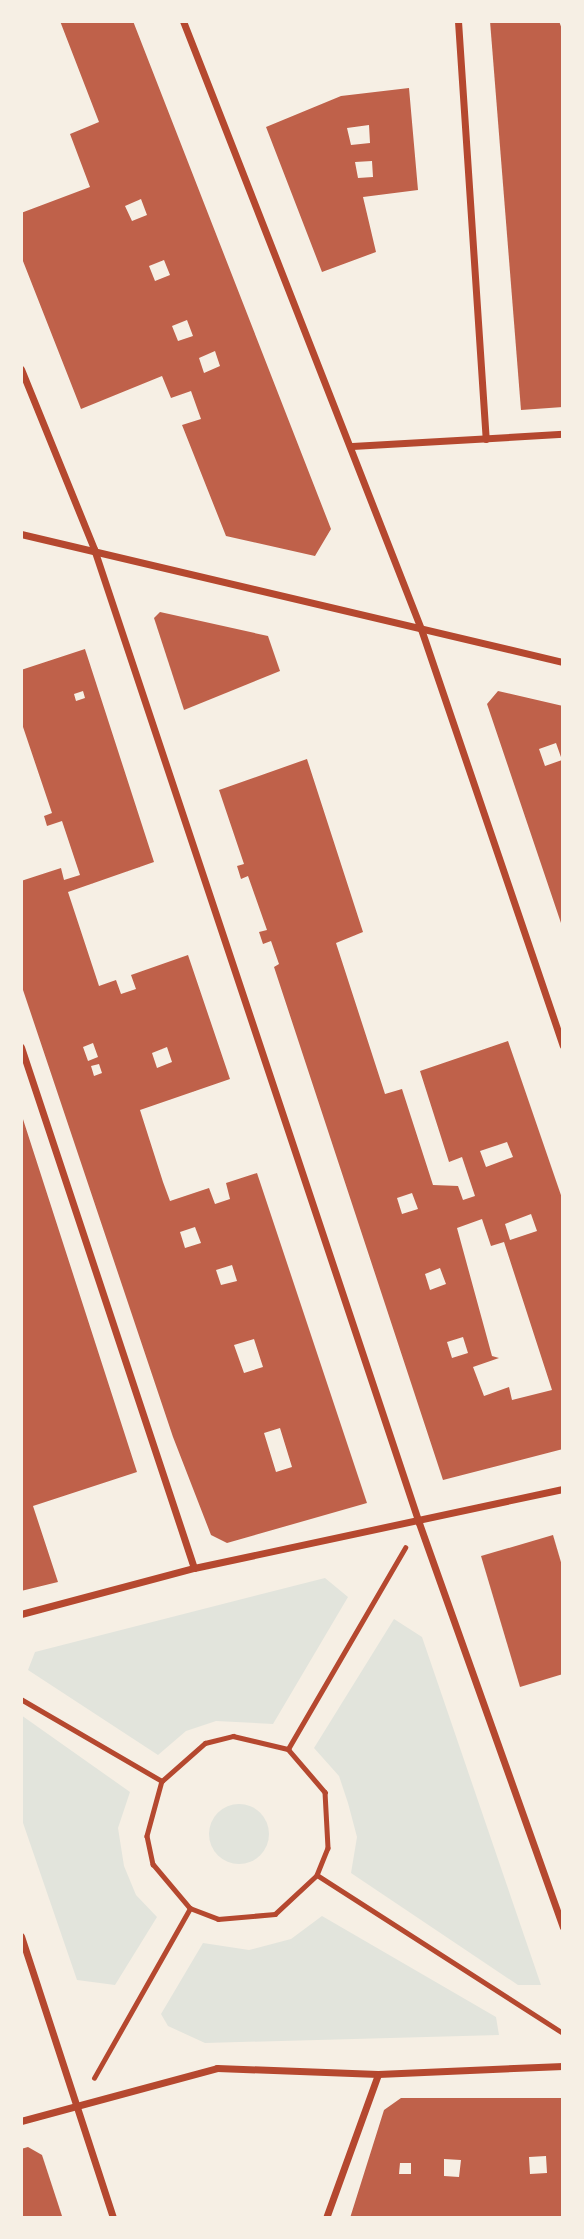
<!DOCTYPE html>
<html>
<head>
<meta charset="utf-8">
<style>
	body { margin:0 }
	#map { position:relative; width:584px; height:2239px; overflow:hidden; background:#f6efe4; font-family:Inter,sans-serif }
	div>[style] { position:absolute }
	.green>* { inset:0; background:#e2e4dc }
	.round { border-radius:50% }
	.building>* { inset:0; background:#bf614a }
	.path>* { height:4.5px; margin:-2.25px; padding:0 2.25px; transform-origin:2.25px; border-radius:2.25px; background:#b5482f }
	.minor>* { height:7px; margin:-3.5px; padding:0 3.5px; transform-origin:3.5px; border-radius:3.5px; background:#b5482f }
	span { translate:-50% -50%; white-space:nowrap; text-align:center; line-height:1.15; -webkit-text-stroke:7px #f6efe4; paint-order:stroke }
	.frame { position:absolute; inset:0; border:23px solid #f6efe4; pointer-events:none }
</style>
</head>
<body>
<div id="map">
	<div class="green">
		<i style="clip-path:polygon(325px 1578px,348px 1597px,273px 1724px,216px 1721px,186px 1731px,158px 1755px,28px 1670px,35px 1652px)"></i>
		<i style="clip-path:polygon(394px 1619px,422px 1637px,541px 1985px,518px 1985px,351px 1873px,357px 1837px,348px 1803px,339px 1776px,314px 1748px)"></i>
		<i style="clip-path:polygon(21px 1715px,130px 1792px,118px 1828px,124px 1866px,136px 1895px,157px 1917px,115px 1985px,77px 1980px,21px 1817px)"></i>
		<i class="round" style="left:209px;top:1804px;width:60px;height:60px"></i>
		<i style="clip-path:polygon(322px 1916px,496px 2017px,499px 2035px,205px 2043px,168px 2026px,161px 2014px,203px 1943px,249px 1950px,291px 1939px)"></i>
	</div>
	<div class="building">
		<i style="clip-path:polygon(evenodd,60px 21px,133px 21px,331px 529px,315px 556px,226px 536px,182px 425px,201px 419px,191px 391px,171px 398px,162px 376px,81px 409px,21px 256px,21px 213px,90px 187px,70px 134px,99px 122px,60px 21px,141px 199px,147px 215px,132px 221px,125px 206px,141px 199px,60px 21px,164px 260px,170px 275px,155px 281px,149px 266px,164px 260px,60px 21px,187px 320px,193px 336px,178px 341px,172px 326px,187px 320px,60px 21px,215px 351px,220px 366px,204px 373px,199px 358px,215px 351px)"></i>
		<i style="clip-path:polygon(490px 21px,559px 21px,563px 32px,563px 407px,521px 410px)"></i>
		<i style="clip-path:polygon(evenodd,409px 88px,418px 190px,363px 197px,376px 252px,322px 272px,266px 127px,341px 96px,409px 88px,369px 125px,370px 143px,351px 145px,347px 128px,369px 125px,409px 88px,372px 161px,373px 177px,358px 178px,355px 162px,372px 161px)"></i>
		<i style="clip-path:polygon(160px 612px,268px 636px,280px 671px,184px 710px,154px 618px)"></i>
		<i style="clip-path:polygon(evenodd,85px 649px,154px 862px,68px 892px,99px 986px,116px 980px,121px 994px,136px 989px,131px 975px,188px 955px,230px 1079px,140px 1110px,163px 1182px,170px 1201px,209px 1188px,215px 1204px,230px 1199px,226px 1183px,257px 1173px,367px 1503px,227px 1543px,211px 1535px,173px 1437px,21px 984px,21px 881px,61px 868px,64px 880px,80px 875px,62px 821px,47px 826px,44px 816px,52px 813px,21px 721px,21px 670px,85px 649px,83px 691px,85px 698px,76px 701px,74px 694px,83px 691px,85px 649px,93px 1043px,98px 1057px,88px 1061px,83px 1047px,93px 1043px,85px 649px,167px 1047px,172px 1062px,157px 1068px,152px 1053px,167px 1047px,85px 649px,99px 1064px,102px 1073px,94px 1076px,91px 1066px,99px 1064px,85px 649px,195px 1227px,201px 1243px,185px 1248px,180px 1232px,195px 1227px,85px 649px,232px 1265px,237px 1281px,221px 1285px,216px 1270px,232px 1265px,85px 649px,254px 1339px,263px 1367px,244px 1373px,234px 1345px,254px 1339px,85px 649px,280px 1428px,292px 1467px,276px 1472px,264px 1433px,280px 1428px)"></i>
		<i style="clip-path:polygon(evenodd,498px 691px,563px 706px,563px 929px,487px 704px,498px 691px,556px 743px,562px 760px,545px 766px,539px 749px,556px 743px)"></i>
		<i style="clip-path:polygon(evenodd,307px 759px,363px 932px,336px 943px,385px 1094px,402px 1089px,433px 1185px,458px 1186px,463px 1200px,475px 1196px,462px 1157px,449px 1162px,420px 1071px,508px 1041px,563px 1201px,563px 1449px,443px 1480px,274px 967px,279px 964px,271px 941px,263px 944px,259px 932px,267px 930px,248px 876px,241px 879px,237px 866px,244px 864px,219px 790px,307px 759px,507px 1142px,513px 1157px,486px 1167px,480px 1151px,507px 1142px,307px 759px,412px 1193px,418px 1209px,402px 1214px,397px 1198px,412px 1193px,307px 759px,531px 1214px,537px 1231px,510px 1240px,505px 1224px,531px 1214px,307px 759px,482px 1219px,491px 1246px,504px 1242px,552px 1390px,512px 1400px,509px 1387px,484px 1396px,473px 1367px,499px 1358px,492px 1356px,457px 1228px,482px 1219px,307px 759px,440px 1268px,446px 1284px,430px 1290px,425px 1274px,440px 1268px,307px 759px,463px 1337px,468px 1353px,452px 1358px,447px 1342px,463px 1337px)"></i>
		<i style="clip-path:polygon(21px 1113px,137px 1472px,33px 1506px,58px 1582px,21px 1591px)"></i>
		<i style="clip-path:polygon(553px 1535px,563px 1569px,563px 1674px,520px 1687px,481px 1556px)"></i>
		<i style="clip-path:polygon(evenodd,401px 2098px,563px 2098px,563px 2218px,350px 2218px,384px 2110px,401px 2098px,546px 2156px,547px 2173px,530px 2174px,529px 2157px,546px 2156px,401px 2098px,444px 2159px,461px 2160px,459px 2177px,444px 2176px,444px 2159px,401px 2098px,400px 2163px,411px 2163px,411px 2174px,399px 2174px,400px 2163px)"></i>
		<i style="clip-path:polygon(28px 2147px,42px 2155px,62px 2216px,21px 2218px,21px 2149px)"></i>
	</div>
	<div class="path">
		<i style="left:21px;top:1699px;width:163px;rotate:30.2deg"></i>
		<i style="left:162px;top:1781px;width:57px;rotate:-41.5deg"></i>
		<i style="left:205px;top:1743px;width:29px;rotate:-14deg"></i>
		<i style="left:233px;top:1736px;width:57px;rotate:13.3deg"></i>
		<i style="left:288px;top:1749px;width:57px;rotate:49.3deg"></i>
		<i style="left:325px;top:1792px;width:56px;rotate:86.9deg"></i>
		<i style="left:328px;top:1848px;width:29px;rotate:112deg"></i>
		<i style="left:317px;top:1875px;width:292px;rotate:32.7deg"></i>
		<i style="left:288px;top:1749px;width:233px;rotate:-59.8deg"></i>
		<i style="left:162px;top:1781px;width:57px;rotate:105.3deg"></i>
		<i style="left:147px;top:1836px;width:29px;rotate:78deg"></i>
		<i style="left:153px;top:1864px;width:57px;rotate:49.9deg"></i>
		<i style="left:190px;top:1908px;width:30px;rotate:21deg"></i>
		<i style="left:218px;top:1919px;width:57px;rotate:-5deg"></i>
		<i style="left:275px;top:1914px;width:57px;rotate:-42.9deg"></i>
		<i style="left:94px;top:2078px;width:195px;rotate:-60.5deg"></i>
	</div>
	<div class="minor">
		<i style="left:183px;top:21px;width:653px;rotate:68.62deg"></i>
		<i style="left:421px;top:629px;width:440px;rotate:71.2deg"></i>
		<i style="left:458px;top:21px;width:419px;rotate:86.2deg"></i>
		<i style="left:21px;top:369px;width:194px;rotate:67.9deg"></i>
		<i style="left:94px;top:549px;width:1027px;rotate:71.55deg"></i>
		<i style="left:419px;top:1523px;width:429px;rotate:70.4deg"></i>
		<i style="left:352px;top:446px;width:211px;rotate:-3.3deg"></i>
		<i style="left:21px;top:534px;width:557px;rotate:13.29deg"></i>
		<i style="left:21px;top:1047px;width:549px;rotate:71.63deg"></i>
		<i style="left:21px;top:1614px;width:179px;rotate:-14.9deg"></i>
		<i style="left:194px;top:1568px;width:377px;rotate:-12.1deg"></i>
		<i style="left:21px;top:1936px;width:297px;rotate:71.9deg"></i>
		<i style="left:21px;top:2121px;width:203px;rotate:-15.1deg"></i>
		<i style="left:217px;top:2068px;width:161px;rotate:2.1deg"></i>
		<i style="left:378px;top:2074px;width:185px;rotate:-2.5deg"></i>
		<i style="left:326px;top:2218px;width:153px;rotate:-70.1deg"></i>
	</div>
	<div class="frame"></div>
</div>
</body>
</html>
